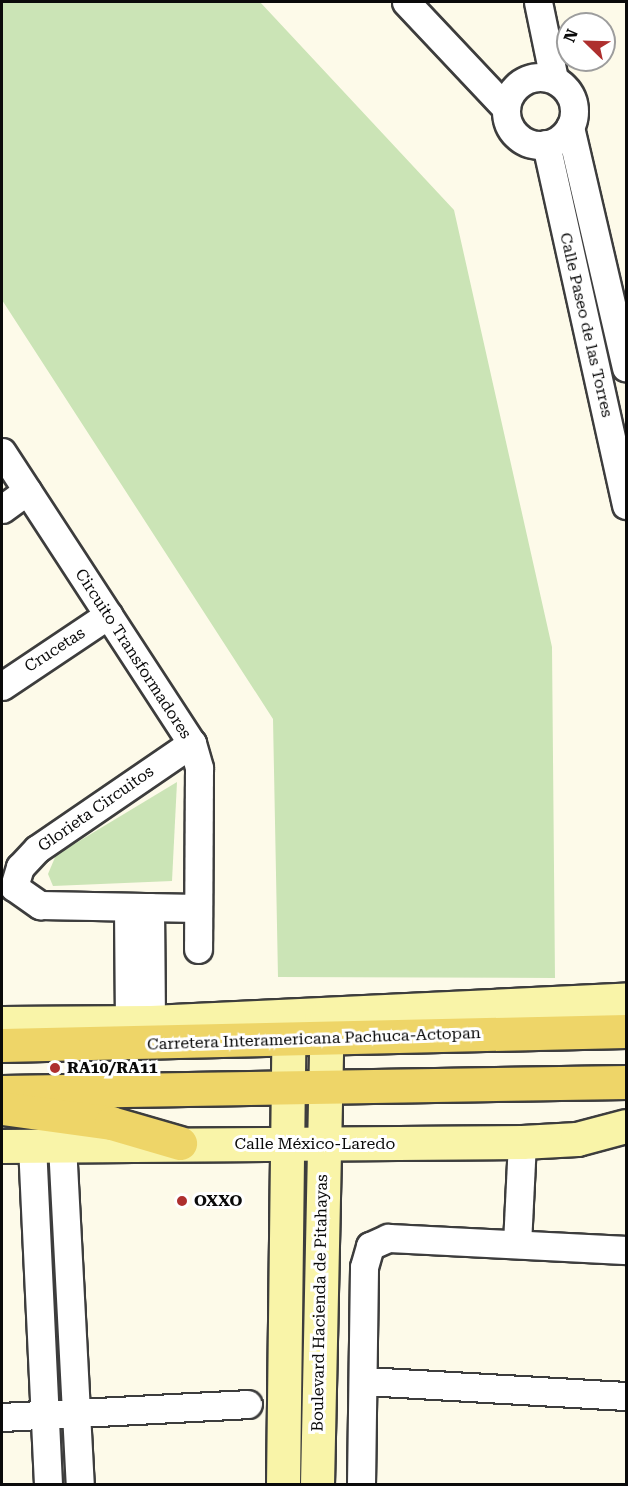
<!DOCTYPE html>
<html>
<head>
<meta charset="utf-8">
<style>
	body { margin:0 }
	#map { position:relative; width:628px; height:1486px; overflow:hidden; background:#fdfae9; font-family:"Roboto Serif",serif }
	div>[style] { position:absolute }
	.green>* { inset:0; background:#cbe4b6 }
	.roads { filter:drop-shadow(2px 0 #3d3d3d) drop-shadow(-2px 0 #3d3d3d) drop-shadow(0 2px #3d3d3d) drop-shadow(0 -2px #3d3d3d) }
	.street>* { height:27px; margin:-13.5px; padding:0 13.5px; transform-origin:13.5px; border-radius:13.5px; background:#fff }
	.street>.ring { margin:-13.5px; padding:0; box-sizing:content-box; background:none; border:27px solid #fff; border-radius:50% }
	.secondary>* { height:33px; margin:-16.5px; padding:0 16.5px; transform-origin:16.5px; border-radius:16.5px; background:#f9f4a8 }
	.primary>* { height:33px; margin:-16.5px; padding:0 16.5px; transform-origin:16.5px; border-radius:16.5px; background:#eed568 }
	.dots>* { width:16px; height:16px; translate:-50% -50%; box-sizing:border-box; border:3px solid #fff; border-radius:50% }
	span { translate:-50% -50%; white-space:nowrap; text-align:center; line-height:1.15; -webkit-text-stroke:6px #fff; paint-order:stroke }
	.street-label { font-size:16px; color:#0a0a0a }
	.poi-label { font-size:16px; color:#0a0a0a; font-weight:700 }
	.left { translate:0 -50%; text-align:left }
	.frame { position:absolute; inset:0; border:3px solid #0a0a0a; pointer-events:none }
	.north { position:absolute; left:556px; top:12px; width:60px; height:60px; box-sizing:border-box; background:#fff; border:2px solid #9d9d9d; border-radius:50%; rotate:293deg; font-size:16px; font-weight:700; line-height:24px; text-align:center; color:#0a0a0a }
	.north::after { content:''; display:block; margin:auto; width:21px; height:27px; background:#ae2f2e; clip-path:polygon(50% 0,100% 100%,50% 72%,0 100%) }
</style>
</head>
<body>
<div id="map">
	<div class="green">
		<i style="clip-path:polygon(2px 2px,260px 2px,454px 210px,552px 647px,555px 978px,278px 977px,273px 719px,2px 300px)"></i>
		<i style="clip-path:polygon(177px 782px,172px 881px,53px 886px,48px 874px,56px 855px)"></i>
	</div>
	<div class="roads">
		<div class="street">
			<i style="left:406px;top:2px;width:146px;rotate:46.7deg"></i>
			<i style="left:538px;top:2px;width:79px;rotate:78.3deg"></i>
			<i class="ring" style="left:506px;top:77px;width:41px;height:41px"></i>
			<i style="left:570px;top:127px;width:247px;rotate:76.9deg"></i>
			<i style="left:546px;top:144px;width:370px;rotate:77.5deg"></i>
			<i style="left:2px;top:452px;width:348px;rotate:56.9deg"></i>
			<i style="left:192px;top:743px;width:26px;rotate:74deg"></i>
			<i style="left:199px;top:768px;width:181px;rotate:90.3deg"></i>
			<i style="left:2px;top:509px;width:31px;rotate:-36deg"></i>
			<i style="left:2px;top:686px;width:128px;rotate:-33.8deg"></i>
			<i style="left:192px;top:743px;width:188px;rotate:145.6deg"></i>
			<i style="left:37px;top:849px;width:25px;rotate:133deg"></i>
			<i style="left:20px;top:867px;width:21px;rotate:107deg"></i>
			<i style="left:14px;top:887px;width:32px;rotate:35deg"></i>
			<i style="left:40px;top:905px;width:158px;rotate:1.1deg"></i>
			<i style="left:128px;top:907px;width:116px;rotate:89.5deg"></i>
			<i style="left:150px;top:907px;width:115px;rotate:89.5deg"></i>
			<i style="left:32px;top:1145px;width:339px;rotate:87.3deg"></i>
			<i style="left:62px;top:1145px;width:339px;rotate:87deg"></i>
			<i style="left:517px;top:1244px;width:102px;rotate:-87.2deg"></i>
			<i style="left:365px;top:1381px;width:261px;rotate:3.3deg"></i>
			<i style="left:2px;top:1417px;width:246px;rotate:-3deg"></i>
			<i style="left:361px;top:1484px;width:217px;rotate:-89.2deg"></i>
			<i style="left:364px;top:1267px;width:22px;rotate:-74deg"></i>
			<i style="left:370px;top:1246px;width:20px;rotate:-24deg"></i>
			<i style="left:388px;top:1238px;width:238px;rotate:2.9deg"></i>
		</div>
		<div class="secondary">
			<i style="left:2px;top:1023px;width:149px;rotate:-0.4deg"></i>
			<i style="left:151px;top:1022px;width:476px;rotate:-2.7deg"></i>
			<i style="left:2px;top:1146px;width:520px;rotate:-0.44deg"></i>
			<i style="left:522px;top:1142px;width:55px;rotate:-3.1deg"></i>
			<i style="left:577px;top:1139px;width:51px;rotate:-14.9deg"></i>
			<i style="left:283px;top:1484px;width:468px;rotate:-89.3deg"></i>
			<i style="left:317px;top:1484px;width:470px;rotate:-88.8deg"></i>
		</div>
		<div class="primary">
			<i style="left:2px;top:1045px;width:624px;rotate:-1.29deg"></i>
			<i style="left:2px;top:1092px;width:624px;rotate:-0.92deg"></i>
			<i style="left:2px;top:1108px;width:110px;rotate:7.8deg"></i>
			<i style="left:111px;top:1123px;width:72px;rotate:16.2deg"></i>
		</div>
	</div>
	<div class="dots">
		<i style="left:55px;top:1068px;background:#ae2f2e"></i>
		<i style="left:182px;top:1201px;background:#ae2f2e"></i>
	</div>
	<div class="street-label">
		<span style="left:586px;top:325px;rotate:77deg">Calle Paseo de las Torres</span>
		<span style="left:55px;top:650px;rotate:-33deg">Crucetas</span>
		<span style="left:133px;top:654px;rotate:57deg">Circuito Transformadores</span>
		<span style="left:96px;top:809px;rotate:-35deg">Glorieta Circuitos</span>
		<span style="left:314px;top:1039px;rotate:-2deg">Carretera Interamericana Pachuca-Actopan</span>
		<span style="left:315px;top:1144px">Calle México-Laredo</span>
		<span style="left:320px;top:1303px;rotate:-89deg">Boulevard Hacienda de Pitahayas</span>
	</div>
	<div class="poi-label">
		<span class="left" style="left:67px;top:1068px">RA10/RA11</span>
		<span class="left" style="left:194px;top:1201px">OXXO</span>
	</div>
	<div class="frame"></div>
	<div class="north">N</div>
</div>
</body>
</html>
